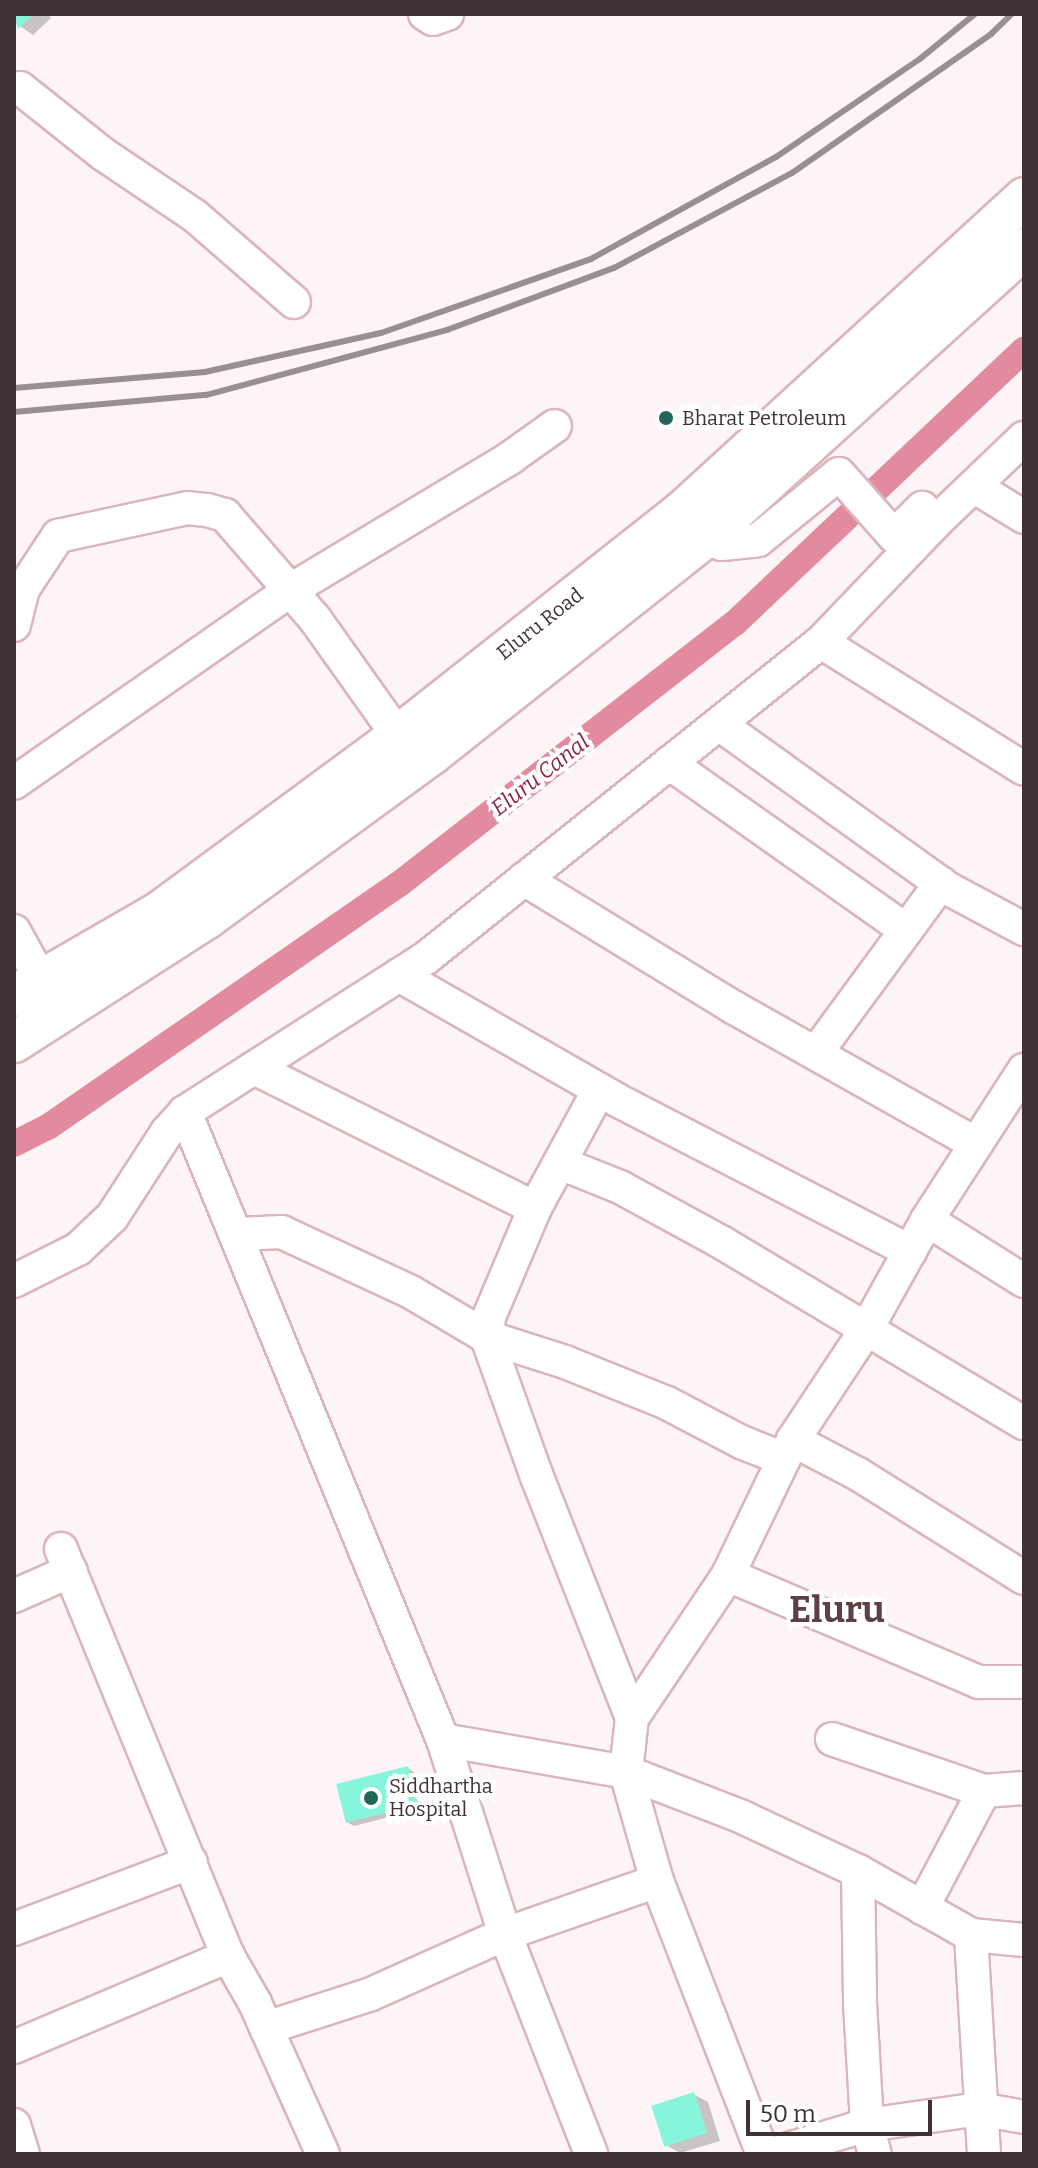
<!DOCTYPE html>
<html>
<head>
<meta charset="utf-8">
<style>
	body { margin:0 }
	#map { position:relative; width:1038px; height:2168px; overflow:hidden; background:#fcf4f6; font-family:Bitter,serif }
	div>[style] { position:absolute }
	.shadow>* { inset:0; background:#0003 }
	.canal>* { height:26px; margin:-13px; padding:0 13px; transform-origin:13px; border-radius:13px; background:#e38b9e }
	.building>* { inset:0; background:#87f5dc; transform-origin:0 0 }
	.roads { filter:drop-shadow(2px 0 #dab6bc) drop-shadow(-2px 0 #dab6bc) drop-shadow(0 2px #dab6bc) drop-shadow(0 -2px #dab6bc) }
	.minor>* { height:32px; margin:-16px; padding:0 16px; transform-origin:16px; border-radius:16px; background:#fff }
	.major>* { height:40px; margin:-20px; padding:0 20px; transform-origin:20px; border-radius:20px; background:#fff }
	.rail>* { height:6px; margin:-3px; padding:0 3px; transform-origin:3px; border-radius:3px; background:#9a8e91 }
	.dots>* { width:22px; height:22px; translate:-50% -50%; box-sizing:border-box; border:4px solid #fff; border-radius:50% }
	span { translate:-50% -50%; white-space:nowrap; text-align:center; line-height:1.15; -webkit-text-stroke:8px #fff; paint-order:stroke }
	.poi-label { font-size:20px; color:#403134 }
	.left { translate:0 -50%; text-align:left }
	.street-label { font-size:20px; color:#403134 }
	.water-label { font-size:22px; color:#8d2746; font-style:italic }
	.town-label { font-size:36px; color:#5d3f45; font-weight:700 }
	.frame { position:absolute; inset:0; border:16px solid #403134; pointer-events:none }
	.scale { position:absolute; left:746px; top:2100px; width:186px; height:36px; box-sizing:border-box; border:4px solid #403134; border-top:0; padding-left:10px; font-size:24px; line-height:28px; white-space:nowrap; color:#403134; -webkit-text-stroke:6px #fff; paint-order:stroke }
</style>
</head>
<body>
<div id="map">
	<div class="shadow">
		<i style="clip-path:polygon(14px 14px,47px 14px,51px 18px,33px 35px,14px 22px)"></i>
		<i style="clip-path:polygon(408px 1768px,414px 1772px,424px 1808px,354px 1826px,347px 1822px)"></i>
		<i style="clip-path:polygon(693px 2094px,708px 2102px,720px 2141px,680px 2153px,666px 2145px)"></i>
	</div>
	<div class="canal">
		<i style="left:14px;top:1144px;width:38px;rotate:-27deg"></i>
		<i style="left:48px;top:1127px;width:426px;rotate:-34.7deg"></i>
		<i style="left:398px;top:885px;width:427px;rotate:-37.9deg"></i>
		<i style="left:735px;top:623px;width:398px;rotate:-43.4deg"></i>
	</div>
	<div class="building">
		<i style="clip-path:polygon(14px 14px,34px 14px,18px 29px)"></i>
		<i style="left:408px;top:1766px;width:40px;height:74px;rotate:76deg"></i>
		<i style="left:694px;top:2092px;width:43px;height:45px;rotate:72deg"></i>
	</div>
	<div class="roads">
		<div class="minor">
			<i style="left:425px;top:14px;width:9px;rotate:32deg"></i>
			<i style="left:433px;top:19px;width:15px;rotate:-20deg"></i>
			<i style="left:20px;top:88px;width:106px;rotate:38.5deg"></i>
			<i style="left:103px;top:154px;width:111px;rotate:34deg"></i>
			<i style="left:195px;top:216px;width:131px;rotate:41deg"></i>
			<i style="left:975px;top:487px;width:57px;rotate:31.5deg"></i>
			<i style="left:692px;top:523px;width:20px;rotate:49deg"></i>
			<i style="left:705px;top:538px;width:18px;rotate:19deg"></i>
			<i style="left:722px;top:544px;width:36px;rotate:-6deg"></i>
			<i style="left:758px;top:540px;width:104px;rotate:-39.2deg"></i>
			<i style="left:839px;top:474px;width:83px;rotate:48.4deg"></i>
			<i style="left:894px;top:536px;width:40px;rotate:-45deg"></i>
			<i style="left:14px;top:625px;width:37px;rotate:-76deg"></i>
			<i style="left:23px;top:589px;width:64px;rotate:-56.6deg"></i>
			<i style="left:58px;top:536px;width:132px;rotate:-12.2deg"></i>
			<i style="left:187px;top:508px;width:20px;rotate:6deg"></i>
			<i style="left:207px;top:510px;width:19px;rotate:16deg"></i>
			<i style="left:225px;top:515px;width:138px;rotate:49.1deg"></i>
			<i style="left:315px;top:619px;width:143px;rotate:54.6deg"></i>
			<i style="left:821px;top:642px;width:239px;rotate:32deg"></i>
			<i style="left:719px;top:724px;width:283px;rotate:35.7deg"></i>
			<i style="left:949px;top:889px;width:85px;rotate:28.1deg"></i>
			<i style="left:669px;top:763px;width:290px;rotate:35.2deg"></i>
			<i style="left:14px;top:783px;width:335px;rotate:-34.9deg"></i>
			<i style="left:289px;top:591px;width:258px;rotate:-31deg"></i>
			<i style="left:510px;top:458px;width:55px;rotate:-35.4deg"></i>
			<i style="left:524px;top:879px;width:245px;rotate:31.5deg"></i>
			<i style="left:733px;top:1007px;width:279px;rotate:29.4deg"></i>
			<i style="left:14px;top:931px;width:56px;rotate:61.1deg"></i>
			<i style="left:399px;top:975px;width:251px;rotate:29.8deg"></i>
			<i style="left:617px;top:1100px;width:330px;rotate:27.3deg"></i>
			<i style="left:816px;top:1053px;width:211px;rotate:-53.7deg"></i>
			<i style="left:254px;top:1068px;width:314px;rotate:26.5deg"></i>
			<i style="left:599px;top:1090px;width:134px;rotate:118.5deg"></i>
			<i style="left:535px;top:1208px;width:118px;rotate:112.9deg"></i>
			<i style="left:489px;top:1317px;width:20px;rotate:96deg"></i>
			<i style="left:487px;top:1337px;width:82px;rotate:17.8deg"></i>
			<i style="left:565px;top:1362px;width:110px;rotate:21.9deg"></i>
			<i style="left:667px;top:1403px;width:84px;rotate:27.8deg"></i>
			<i style="left:741px;top:1442px;width:46px;rotate:21.6deg"></i>
			<i style="left:185px;top:1112px;width:679px;rotate:67.67deg"></i>
			<i style="left:443px;top:1740px;width:186px;rotate:9.9deg"></i>
			<i style="left:626px;top:1772px;width:54px;rotate:-83.7deg"></i>
			<i style="left:632px;top:1718px;width:259px;rotate:-111.5deg"></i>
			<i style="left:537px;top:1477px;width:149px;rotate:-109.7deg"></i>
			<i style="left:487px;top:1337px;width:88px;rotate:-149.4deg"></i>
			<i style="left:411px;top:1292px;width:142px;rotate:-155.1deg"></i>
			<i style="left:282px;top:1232px;width:44px;rotate:177.4deg"></i>
			<i style="left:560px;top:1163px;width:65px;rotate:21.8deg"></i>
			<i style="left:620px;top:1187px;width:115px;rotate:28.6deg"></i>
			<i style="left:721px;top:1242px;width:353px;rotate:30.9deg"></i>
			<i style="left:927px;top:1220px;width:115px;rotate:32.2deg"></i>
			<i style="left:14px;top:1281px;width:72px;rotate:-26.6deg"></i>
			<i style="left:78px;top:1249px;width:47px;rotate:-43.3deg"></i>
			<i style="left:112px;top:1217px;width:101px;rotate:-57.1deg"></i>
			<i style="left:167px;top:1132px;width:27px;rotate:-48deg"></i>
			<i style="left:185px;top:1112px;width:286px;rotate:-32.6deg"></i>
			<i style="left:426px;top:958px;width:506px;rotate:-38.66deg"></i>
			<i style="left:821px;top:642px;width:166px;rotate:-46.2deg"></i>
			<i style="left:936px;top:522px;width:122px;rotate:-43.7deg"></i>
			<i style="left:793px;top:1440px;width:73px;rotate:27.6deg"></i>
			<i style="left:858px;top:1474px;width:196px;rotate:32.1deg"></i>
			<i style="left:61px;top:1549px;width:440px;rotate:67.7deg"></i>
			<i style="left:228px;top:1956px;width:54px;rotate:60.1deg"></i>
			<i style="left:255px;top:2003px;width:166px;rotate:65.8deg"></i>
			<i style="left:728px;top:1575px;width:273px;rotate:23.1deg"></i>
			<i style="left:979px;top:1682px;width:45px"></i>
			<i style="left:14px;top:1596px;width:62px;rotate:-23.7deg"></i>
			<i style="left:632px;top:1718px;width:172px;rotate:-56.1deg"></i>
			<i style="left:728px;top:1575px;width:150px;rotate:-64.3deg"></i>
			<i style="left:793px;top:1440px;width:134px;rotate:-56.5deg"></i>
			<i style="left:867px;top:1328px;width:124px;rotate:-60.9deg"></i>
			<i style="left:927px;top:1220px;width:179px;rotate:-57.1deg"></i>
			<i style="left:832px;top:1739px;width:161px;rotate:18.9deg"></i>
			<i style="left:443px;top:1740px;width:204px;rotate:72.3deg"></i>
			<i style="left:505px;top:1934px;width:236px;rotate:68.6deg"></i>
			<i style="left:858px;top:1871px;width:132px;rotate:89.1deg"></i>
			<i style="left:860px;top:2003px;width:122px;rotate:86.7deg"></i>
			<i style="left:867px;top:2125px;width:30px;rotate:75deg"></i>
			<i style="left:657px;top:1881px;width:293px;rotate:68.8deg"></i>
			<i style="left:922px;top:1908px;width:132px;rotate:-62.1deg"></i>
			<i style="left:984px;top:1791px;width:40px;rotate:-4.3deg"></i>
			<i style="left:14px;top:1929px;width:189px;rotate:-20.7deg"></i>
			<i style="left:971px;top:1935px;width:219px;rotate:86.6deg"></i>
			<i style="left:266px;top:2028px;width:110px;rotate:-17.9deg"></i>
			<i style="left:371px;top:1994px;width:147px;rotate:-24.1deg"></i>
			<i style="left:505px;top:1934px;width:161px;rotate:-19.2deg"></i>
			<i style="left:657px;top:1881px;width:113px;rotate:-105.9deg"></i>
			<i style="left:626px;top:1772px;width:122px;rotate:21.1deg"></i>
			<i style="left:740px;top:1816px;width:130px;rotate:25deg"></i>
			<i style="left:858px;top:1871px;width:130px;rotate:29.5deg"></i>
			<i style="left:971px;top:1935px;width:53px;rotate:5.4deg"></i>
			<i style="left:14px;top:2047px;width:233px;rotate:-23deg"></i>
			<i style="left:14px;top:2125px;width:30px;rotate:73deg"></i>
			<i style="left:772px;top:2154px;width:99px;rotate:-17deg"></i>
			<i style="left:867px;top:2125px;width:113px;rotate:-8.1deg"></i>
			<i style="left:979px;top:2109px;width:46px;rotate:10.1deg"></i>
		</div>
		<div class="major">
			<i style="left:14px;top:996px;width:170px;rotate:-30deg"></i>
			<i style="left:161px;top:911px;width:295px;rotate:-36.4deg"></i>
			<i style="left:398px;top:736px;width:363px;rotate:-38.3deg"></i>
			<i style="left:683px;top:511px;width:463px;rotate:-42.5deg"></i>
			<i style="left:14px;top:1042px;width:229px;rotate:-32.7deg"></i>
			<i style="left:207px;top:918px;width:278px;rotate:-36.1deg"></i>
			<i style="left:432px;top:754px;width:348px;rotate:-38.4deg"></i>
			<i style="left:705px;top:538px;width:430px;rotate:-42.2deg"></i>
		</div>
	</div>
	<div class="rail">
		<i style="left:14px;top:388px;width:192px;rotate:-4.8deg"></i>
		<i style="left:205px;top:372px;width:180px;rotate:-12.5deg"></i>
		<i style="left:381px;top:333px;width:223px;rotate:-19.4deg"></i>
		<i style="left:591px;top:259px;width:211px;rotate:-28.9deg"></i>
		<i style="left:776px;top:157px;width:176px;rotate:-34.3deg"></i>
		<i style="left:921px;top:58px;width:70px;rotate:-39.2deg"></i>
		<i style="left:14px;top:412px;width:193px;rotate:-5.1deg"></i>
		<i style="left:206px;top:395px;width:250px;rotate:-15.1deg"></i>
		<i style="left:447px;top:330px;width:178px;rotate:-20.4deg"></i>
		<i style="left:614px;top:268px;width:202px;rotate:-28.1deg"></i>
		<i style="left:792px;top:173px;width:243px;rotate:-34.9deg"></i>
		<i style="left:991px;top:34px;width:29px;rotate:-44deg"></i>
	</div>
	<div class="dots">
		<i style="left:666px;top:418px;background:#216658"></i>
		<i style="left:371px;top:1798px;background:#216658"></i>
	</div>
	<div class="poi-label">
		<span class="left" style="left:682px;top:418px">Bharat Petroleum</span>
		<span class="left" style="left:389px;top:1798px">Siddhartha<br>Hospital</span>
	</div>
	<div class="street-label">
		<span style="left:540px;top:624px;rotate:-38deg">Eluru Road</span>
	</div>
	<div class="water-label">
		<span style="left:540px;top:775px;rotate:-38deg">Eluru Canal</span>
	</div>
	<div class="town-label">
		<span style="left:837px;top:1611px">Eluru</span>
	</div>
	<div class="frame"></div>
	<div class="scale">50 m</div>
</div>
</body>
</html>
